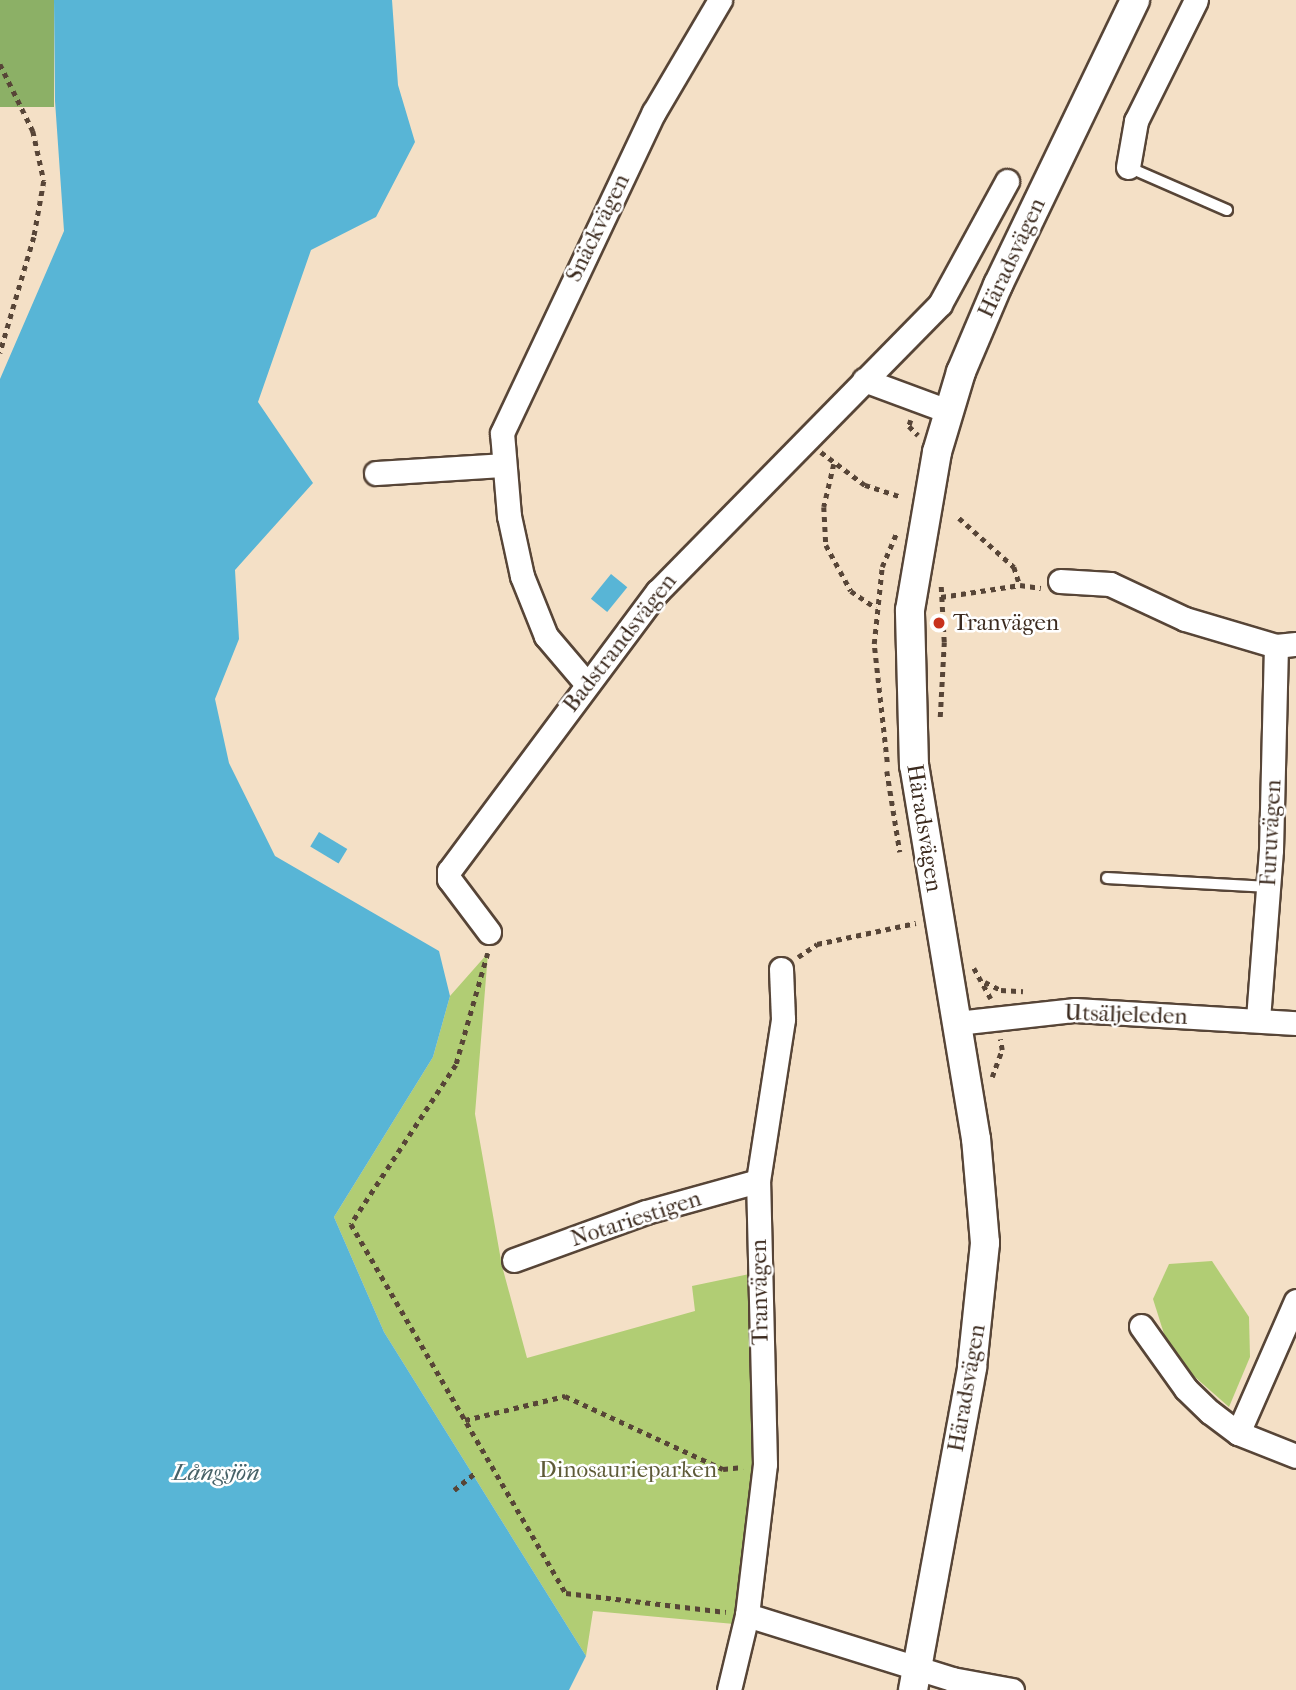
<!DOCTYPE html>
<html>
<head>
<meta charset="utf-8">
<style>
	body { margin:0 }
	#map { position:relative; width:1296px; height:1690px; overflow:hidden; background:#f4e0c6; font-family:"IM FELL French Canon",serif }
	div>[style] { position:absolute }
	.green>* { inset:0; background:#b1cd74 }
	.forest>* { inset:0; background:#8cb066; transform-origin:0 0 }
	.water>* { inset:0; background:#58b5d6; transform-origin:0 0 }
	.path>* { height:4.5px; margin-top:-2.25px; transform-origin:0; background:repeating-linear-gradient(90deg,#574537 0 5px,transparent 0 10px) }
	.roads { filter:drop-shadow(2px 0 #574537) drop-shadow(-2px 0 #574537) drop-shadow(0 2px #574537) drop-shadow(0 -2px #574537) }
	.service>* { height:10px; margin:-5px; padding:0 5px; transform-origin:5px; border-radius:5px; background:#fff }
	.minor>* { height:23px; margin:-11.5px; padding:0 11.5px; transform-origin:11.5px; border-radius:11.5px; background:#fff }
	.tertiary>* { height:28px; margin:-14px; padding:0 14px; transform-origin:14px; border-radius:14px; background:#fff }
	.dots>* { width:19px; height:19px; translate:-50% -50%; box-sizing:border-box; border:4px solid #fff; border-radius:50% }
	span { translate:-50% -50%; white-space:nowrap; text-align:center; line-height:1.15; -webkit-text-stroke:5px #fff; paint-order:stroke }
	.street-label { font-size:23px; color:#3b2a1e }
	.poi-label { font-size:23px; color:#3b2a1e }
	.left { translate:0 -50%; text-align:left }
	.park-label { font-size:23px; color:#5e5b38 }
	.water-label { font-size:24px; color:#476268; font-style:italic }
</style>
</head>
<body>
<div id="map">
	<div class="green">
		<i style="clip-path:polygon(488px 953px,475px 1114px,502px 1266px,527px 1358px,695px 1311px,692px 1286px,759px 1272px,765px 1464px,745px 1625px,593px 1611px,586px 1656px,384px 1332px,334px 1217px,433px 1057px,450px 996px)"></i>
		<i style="clip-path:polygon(1212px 1261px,1249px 1317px,1250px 1357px,1229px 1407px,1171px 1356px,1153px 1299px,1169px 1264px)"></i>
	</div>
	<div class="forest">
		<i style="left:0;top:0;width:54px;height:107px"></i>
	</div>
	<div class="water">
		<i style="clip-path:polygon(54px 0,392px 0,398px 85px,415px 142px,376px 217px,311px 250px,258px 402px,313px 483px,235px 570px,239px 639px,215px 699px,229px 763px,275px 856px,439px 951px,450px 996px,433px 1057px,334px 1217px,384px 1332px,586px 1656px,569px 1690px,0 1690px,0 379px,64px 231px,55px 101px)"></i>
		<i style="left:611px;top:574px;width:21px;height:32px;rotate:39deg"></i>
		<i style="left:319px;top:832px;width:33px;height:17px;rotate:31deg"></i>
	</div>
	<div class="path">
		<i style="left:0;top:64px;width:75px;rotate:63.8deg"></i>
		<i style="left:33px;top:131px;width:51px;rotate:77.6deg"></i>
		<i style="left:44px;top:181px;width:57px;rotate:100.1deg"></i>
		<i style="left:34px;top:237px;width:121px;rotate:106.3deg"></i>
		<i style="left:911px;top:420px;width:6px;rotate:108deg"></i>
		<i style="left:909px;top:426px;width:13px;rotate:45deg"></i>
		<i style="left:821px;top:452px;width:55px;rotate:36.9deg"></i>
		<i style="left:865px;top:485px;width:36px;rotate:18deg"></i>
		<i style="left:834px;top:464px;width:44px;rotate:103.1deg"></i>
		<i style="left:824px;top:507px;width:38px;rotate:87deg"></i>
		<i style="left:826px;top:545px;width:52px;rotate:61.5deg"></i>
		<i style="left:851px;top:591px;width:30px;rotate:34deg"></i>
		<i style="left:959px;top:518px;width:74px;rotate:41.7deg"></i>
		<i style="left:1014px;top:567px;width:19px;rotate:72deg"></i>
		<i style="left:1020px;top:585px;width:21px;rotate:8deg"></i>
		<i style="left:941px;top:597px;width:80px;rotate:-8.6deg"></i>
		<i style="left:940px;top:717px;width:75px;rotate:-86.9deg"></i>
		<i style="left:944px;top:642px;width:56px;rotate:-93.1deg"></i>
		<i style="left:887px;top:762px;width:119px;rotate:-96.3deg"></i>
		<i style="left:874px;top:644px;width:77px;rotate:-84.1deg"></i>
		<i style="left:882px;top:567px;width:36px;rotate:-67deg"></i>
		<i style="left:887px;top:771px;width:82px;rotate:80.9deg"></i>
		<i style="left:488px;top:953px;width:116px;rotate:105.9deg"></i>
		<i style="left:456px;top:1065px;width:191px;rotate:123.4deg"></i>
		<i style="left:351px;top:1224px;width:427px;rotate:59.8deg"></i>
		<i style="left:566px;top:1593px;width:161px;rotate:6.8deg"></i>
		<i style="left:798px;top:957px;width:23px;rotate:-34deg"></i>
		<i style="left:817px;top:944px;width:101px;rotate:-12deg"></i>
		<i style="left:974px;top:968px;width:35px;rotate:61deg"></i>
		<i style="left:985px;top:982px;width:18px;rotate:27deg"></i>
		<i style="left:1001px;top:990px;width:22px;rotate:3deg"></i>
		<i style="left:992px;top:1077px;width:29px;rotate:-70deg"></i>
		<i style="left:1002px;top:1050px;width:11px;rotate:-100deg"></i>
		<i style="left:465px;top:1420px;width:103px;rotate:-13.5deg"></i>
		<i style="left:565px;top:1396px;width:174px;rotate:24.8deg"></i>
		<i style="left:723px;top:1469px;width:20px;rotate:-6deg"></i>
		<i style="left:454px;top:1490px;width:27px;rotate:-39deg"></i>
	</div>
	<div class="roads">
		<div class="service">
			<i style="left:1128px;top:167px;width:108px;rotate:23.5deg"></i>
			<i style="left:1107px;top:878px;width:162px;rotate:3.2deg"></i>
		</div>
		<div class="minor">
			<i style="left:1128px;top:167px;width:47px;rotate:-80.1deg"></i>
			<i style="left:1136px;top:121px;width:135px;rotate:-63.6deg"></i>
			<i style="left:864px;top:380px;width:90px;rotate:20.3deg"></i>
			<i style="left:376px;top:473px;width:126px;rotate:-3.6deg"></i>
			<i style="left:1060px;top:581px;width:50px;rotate:3.4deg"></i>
			<i style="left:1110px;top:584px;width:83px;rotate:25deg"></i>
			<i style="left:1185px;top:619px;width:95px;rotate:16.5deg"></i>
			<i style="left:586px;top:683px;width:62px;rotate:-130.4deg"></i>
			<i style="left:546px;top:636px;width:65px;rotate:-111.8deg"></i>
			<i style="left:522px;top:576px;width:61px;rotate:-102.2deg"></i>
			<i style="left:509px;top:516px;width:83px;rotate:-94.8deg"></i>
			<i style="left:502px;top:433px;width:355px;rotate:-64.7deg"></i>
			<i style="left:654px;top:112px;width:130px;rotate:-59.5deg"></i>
			<i style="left:489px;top:932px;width:66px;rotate:-127deg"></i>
			<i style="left:449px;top:879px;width:8px;rotate:-90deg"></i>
			<i style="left:449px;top:871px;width:349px;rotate:-53.3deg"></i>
			<i style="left:658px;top:591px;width:402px;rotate:-45.5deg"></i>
			<i style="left:940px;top:304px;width:140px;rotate:-61.4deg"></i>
			<i style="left:1258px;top:1019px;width:169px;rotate:-85.6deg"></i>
			<i style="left:1271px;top:850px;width:204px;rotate:-88.6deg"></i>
			<i style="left:1276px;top:646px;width:20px;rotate:-6deg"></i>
			<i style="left:957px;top:1023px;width:119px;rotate:-6.3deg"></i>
			<i style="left:1075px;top:1010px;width:221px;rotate:3.4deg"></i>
			<i style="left:514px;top:1260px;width:140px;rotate:-20deg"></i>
			<i style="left:646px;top:1212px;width:116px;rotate:-15.5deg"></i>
			<i style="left:1141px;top:1326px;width:77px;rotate:54.5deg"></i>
			<i style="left:1186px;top:1389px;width:33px;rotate:44deg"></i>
			<i style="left:1210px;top:1412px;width:35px;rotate:37deg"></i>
			<i style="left:1238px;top:1433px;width:62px;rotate:21.6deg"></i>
			<i style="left:1238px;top:1433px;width:144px;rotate:-66.3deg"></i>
			<i style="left:747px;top:1615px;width:215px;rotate:17.3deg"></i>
			<i style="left:952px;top:1679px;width:61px;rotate:10.4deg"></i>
			<i style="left:729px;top:1690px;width:77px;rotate:-76.5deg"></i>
			<i style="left:747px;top:1615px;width:152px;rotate:-83.2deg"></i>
			<i style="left:765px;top:1464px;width:283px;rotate:-91.4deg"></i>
			<i style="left:758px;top:1181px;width:164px;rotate:-81.2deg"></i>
			<i style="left:783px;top:1019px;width:50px;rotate:-92.3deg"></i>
		</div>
		<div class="tertiary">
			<i style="left:913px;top:1690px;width:328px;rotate:-79.6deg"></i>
			<i style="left:972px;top:1367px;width:125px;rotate:-84deg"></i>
			<i style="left:985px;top:1243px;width:104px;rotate:-94.9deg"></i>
			<i style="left:976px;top:1139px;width:378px;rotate:-99.4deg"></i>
			<i style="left:914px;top:766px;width:156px;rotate:-91.5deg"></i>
			<i style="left:910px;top:610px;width:160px;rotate:-80.3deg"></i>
			<i style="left:937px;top:452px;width:84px;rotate:-73.3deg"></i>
			<i style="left:961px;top:372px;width:95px;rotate:-67deg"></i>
			<i style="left:998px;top:285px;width:316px;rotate:-64.3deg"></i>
		</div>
	</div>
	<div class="dots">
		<i style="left:939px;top:623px;background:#c8321e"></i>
	</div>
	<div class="street-label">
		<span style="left:598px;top:228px;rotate:-64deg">Snäckvägen</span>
		<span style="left:1012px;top:258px;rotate:-65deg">Häradsvägen</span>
		<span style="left:620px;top:643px;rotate:-52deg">Badstrandsvägen</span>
		<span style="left:924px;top:828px;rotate:81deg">Häradsvägen</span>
		<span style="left:1271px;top:833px;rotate:-87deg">Furuvägen</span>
		<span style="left:1126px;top:1015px;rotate:2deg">Utsäljeleden</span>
		<span style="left:636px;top:1219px;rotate:-18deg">Notariestigen</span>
		<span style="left:760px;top:1292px;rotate:-91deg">Tranvägen</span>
		<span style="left:967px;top:1388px;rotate:-80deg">Häradsvägen</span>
	</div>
	<div class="poi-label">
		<span class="left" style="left:953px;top:623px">Tranvägen</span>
	</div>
	<div class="park-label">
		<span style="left:628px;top:1470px">Dinosaurieparken</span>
	</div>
	<div class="water-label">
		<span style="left:216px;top:1473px">Långsjön</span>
	</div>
</div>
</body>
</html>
